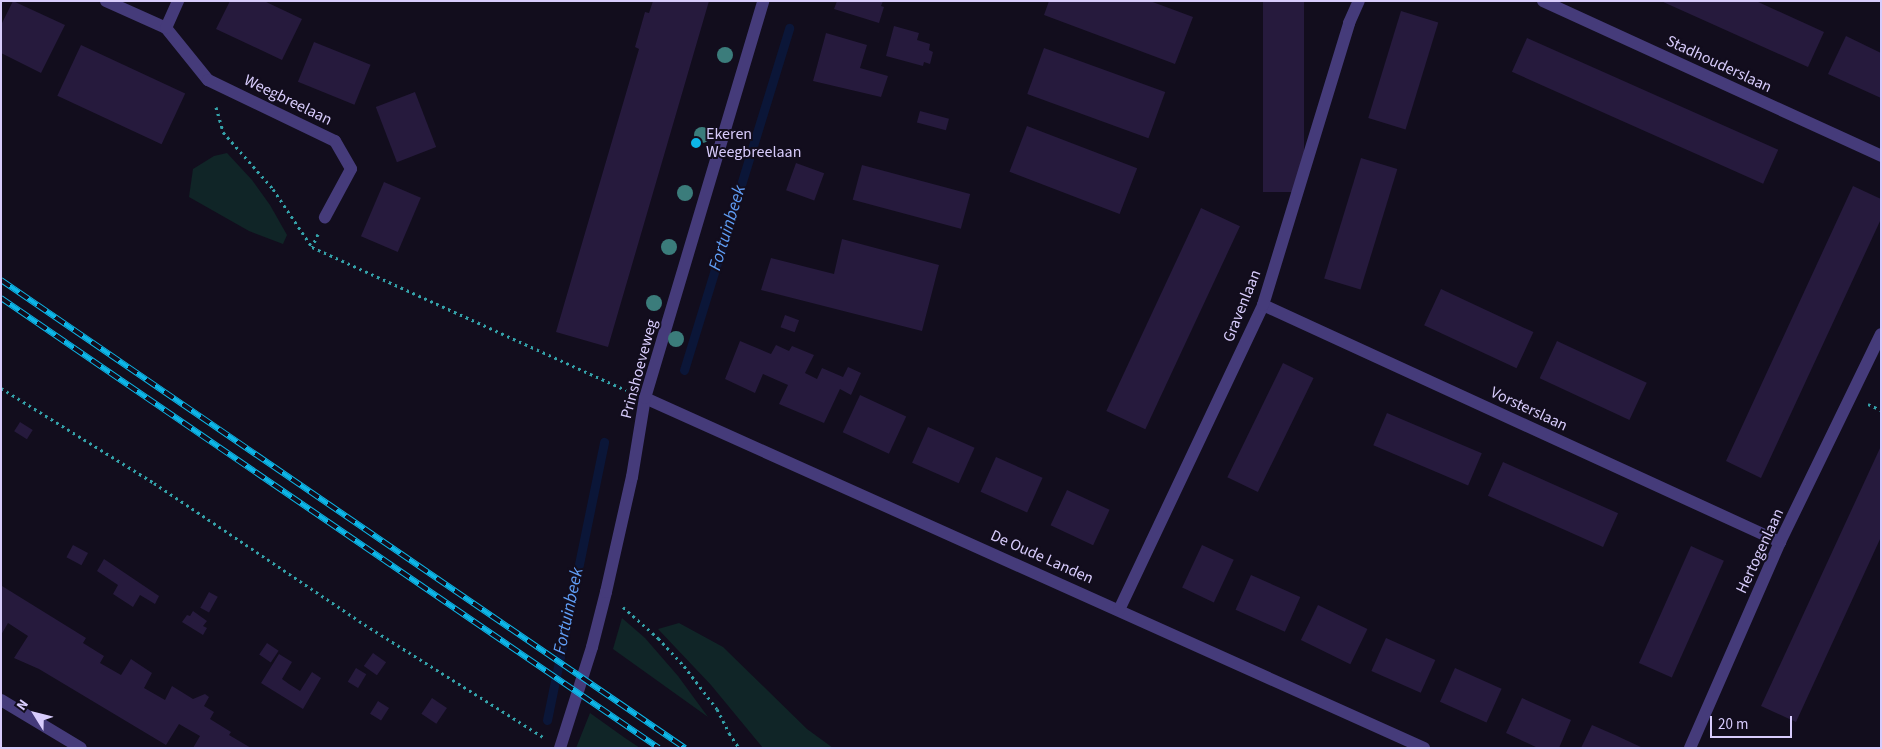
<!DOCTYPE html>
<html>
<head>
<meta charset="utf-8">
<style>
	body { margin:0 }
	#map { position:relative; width:1882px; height:749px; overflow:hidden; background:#120d1d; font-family:"Source Sans 3",sans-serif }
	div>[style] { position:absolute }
	.green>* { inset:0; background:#102527 }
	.stream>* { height:9px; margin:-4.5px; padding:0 4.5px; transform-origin:4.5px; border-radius:4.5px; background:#0b1638 }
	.building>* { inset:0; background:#261a3d; transform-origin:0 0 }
	.path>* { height:3px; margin-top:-1.5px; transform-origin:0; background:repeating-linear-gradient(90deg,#34a1a9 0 2.5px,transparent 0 6.5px) }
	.minor>* { height:12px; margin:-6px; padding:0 6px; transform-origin:6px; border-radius:6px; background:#453b7a }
	.rail>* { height:5.5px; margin-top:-2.75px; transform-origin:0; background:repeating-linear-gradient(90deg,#120d1d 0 11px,#0db6e8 0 22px); box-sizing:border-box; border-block:1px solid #0db6e8 }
	.trees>* { width:16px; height:16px; margin:-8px; border-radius:50%; background:#3b7c7b }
	.dots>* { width:14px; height:14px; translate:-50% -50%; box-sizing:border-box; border:2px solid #120d1d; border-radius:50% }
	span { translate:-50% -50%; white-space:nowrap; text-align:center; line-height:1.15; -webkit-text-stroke:4px #120d1d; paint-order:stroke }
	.street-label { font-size:16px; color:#d8ccfc }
	.poi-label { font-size:16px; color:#d8ccfc }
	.left { translate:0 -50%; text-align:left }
	.water-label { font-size:18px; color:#609ef6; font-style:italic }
	.frame { position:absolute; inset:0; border:2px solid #d8ccfc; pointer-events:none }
	.north { position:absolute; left:10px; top:689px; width:50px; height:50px; -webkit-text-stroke:4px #120d1d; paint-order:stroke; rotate:306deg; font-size:14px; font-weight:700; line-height:20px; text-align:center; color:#d8ccfc }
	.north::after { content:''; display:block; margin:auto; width:18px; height:22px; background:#d8ccfc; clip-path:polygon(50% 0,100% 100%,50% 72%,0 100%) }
	.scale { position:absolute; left:1710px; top:716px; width:82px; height:22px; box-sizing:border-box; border:2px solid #d8ccfc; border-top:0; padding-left:6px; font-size:15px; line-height:18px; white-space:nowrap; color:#d8ccfc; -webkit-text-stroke:4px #120d1d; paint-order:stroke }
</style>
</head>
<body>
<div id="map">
	<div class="green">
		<i style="clip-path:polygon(227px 153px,252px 180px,270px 205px,287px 235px,283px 244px,249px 231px,189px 197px,193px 169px,214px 156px)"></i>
		<i style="clip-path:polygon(622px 618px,645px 638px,678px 676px,708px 717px,613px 649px)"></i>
		<i style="clip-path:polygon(679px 623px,723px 647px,807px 729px,833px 748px,763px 748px,711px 685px,658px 629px)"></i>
		<i style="clip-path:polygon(590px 713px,625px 738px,640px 748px,576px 748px)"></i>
	</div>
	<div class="stream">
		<i style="left:684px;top:370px;width:358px;rotate:-72.9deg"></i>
		<i style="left:547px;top:720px;width:284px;rotate:-78.4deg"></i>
	</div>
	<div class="building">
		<i style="clip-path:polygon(13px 1px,65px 25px,41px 73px,1px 53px,1px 25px)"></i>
		<i style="clip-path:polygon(230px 1px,264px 1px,302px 19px,282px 60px,216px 29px)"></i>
		<i style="clip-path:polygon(653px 1px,709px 1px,608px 347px,556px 332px,639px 49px,635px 47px,645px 12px,649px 13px)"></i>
		<i style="clip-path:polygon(837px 1px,883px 1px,881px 6px,884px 7px,879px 23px,834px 9px)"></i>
		<i style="clip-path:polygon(1049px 1px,1150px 1px,1193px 17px,1175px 64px,1044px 15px)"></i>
		<i style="left:1263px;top:1px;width:41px;height:191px"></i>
		<i style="clip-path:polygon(1661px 1px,1756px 1px,1824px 32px,1808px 67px)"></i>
		<i style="left:1401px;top:11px;width:39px;height:112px;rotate:17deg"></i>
		<i style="clip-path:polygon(894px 26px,919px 33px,917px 40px,930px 44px,929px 50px,933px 52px,930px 64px,924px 62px,923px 66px,886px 56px)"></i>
		<i style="clip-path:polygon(826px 33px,867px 45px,860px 68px,888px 76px,881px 97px,813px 81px)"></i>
		<i style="clip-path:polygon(1846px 36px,1881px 53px,1881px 98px,1828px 74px)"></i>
		<i style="left:1527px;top:38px;width:275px;height:37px;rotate:24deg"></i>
		<i style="left:314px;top:42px;width:61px;height:43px;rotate:22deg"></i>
		<i style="left:81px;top:45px;width:115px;height:56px;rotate:25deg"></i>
		<i style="left:1044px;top:48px;width:129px;height:49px;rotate:20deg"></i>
		<i style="left:415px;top:92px;width:59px;height:42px;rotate:69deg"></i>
		<i style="left:920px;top:111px;width:30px;height:12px;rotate:15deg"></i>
		<i style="left:1027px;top:126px;width:118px;height:49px;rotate:21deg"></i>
		<i style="left:1361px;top:158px;width:38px;height:126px;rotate:17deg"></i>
		<i style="left:796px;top:163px;width:30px;height:29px;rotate:20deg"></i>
		<i style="left:862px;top:165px;width:112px;height:36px;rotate:15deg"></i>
		<i style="left:384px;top:182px;width:40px;height:59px;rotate:23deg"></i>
		<i style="clip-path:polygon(1853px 186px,1881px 199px,1881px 219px,1761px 478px,1726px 461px)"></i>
		<i style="left:1201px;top:208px;width:43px;height:224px;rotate:25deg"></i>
		<i style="clip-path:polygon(842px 239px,939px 265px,922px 331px,761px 290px,771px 258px,834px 274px)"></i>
		<i style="left:1441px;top:289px;width:102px;height:40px;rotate:25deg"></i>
		<i style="left:785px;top:315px;width:15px;height:13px;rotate:20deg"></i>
		<i style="clip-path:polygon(740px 341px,771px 354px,776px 345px,789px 351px,792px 346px,814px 355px,805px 373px,817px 379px,822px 368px,843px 377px,848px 367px,861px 373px,851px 395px,840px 389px,824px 423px,779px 404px,788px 385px,763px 374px,755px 393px,725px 379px)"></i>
		<i style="left:1557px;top:341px;width:99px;height:41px;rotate:25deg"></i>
		<i style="left:1283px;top:363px;width:34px;height:127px;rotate:26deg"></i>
		<i style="left:860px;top:395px;width:51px;height:41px;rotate:25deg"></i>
		<i style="left:1387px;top:413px;width:103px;height:35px;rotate:23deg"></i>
		<i style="left:20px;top:422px;width:15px;height:11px;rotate:32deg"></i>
		<i style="left:928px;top:427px;width:51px;height:39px;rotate:24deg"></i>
		<i style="clip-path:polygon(1881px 446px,1881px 537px,1796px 722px,1761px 706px)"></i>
		<i style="left:996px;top:457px;width:51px;height:38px;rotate:24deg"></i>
		<i style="left:1503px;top:462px;width:126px;height:37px;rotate:24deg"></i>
		<i style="left:1067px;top:490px;width:47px;height:39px;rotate:25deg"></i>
		<i style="left:73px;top:545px;width:17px;height:14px;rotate:28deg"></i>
		<i style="left:1202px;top:545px;width:35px;height:47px;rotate:25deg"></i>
		<i style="left:1691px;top:546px;width:36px;height:128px;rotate:24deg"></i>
		<i style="clip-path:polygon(104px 559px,159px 596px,155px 604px,140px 595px,133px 607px,113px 594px,118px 585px,97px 571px)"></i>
		<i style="left:1251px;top:575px;width:54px;height:38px;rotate:24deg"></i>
		<i style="clip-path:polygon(2px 586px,86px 638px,83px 643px,104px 656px,100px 663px,121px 675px,131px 659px,152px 673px,144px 688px,165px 700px,172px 686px,193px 699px,205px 694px,209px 697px,204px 706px,214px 712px,210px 719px,231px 732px,229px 735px,251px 748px,193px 748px,200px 736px,179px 724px,166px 745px,39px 669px,14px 658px,28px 636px,8px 623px,1px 635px)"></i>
		<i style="left:209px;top:592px;width:10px;height:18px;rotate:29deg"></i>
		<i style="left:1318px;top:605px;width:55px;height:39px;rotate:26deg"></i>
		<i style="clip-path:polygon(193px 611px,207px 621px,203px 626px,207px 628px,203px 635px,182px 622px,187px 615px,190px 616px)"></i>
		<i style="left:1386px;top:638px;width:54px;height:36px;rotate:24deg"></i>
		<i style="left:267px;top:643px;width:14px;height:14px;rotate:34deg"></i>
		<i style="left:373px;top:653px;width:16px;height:16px;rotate:35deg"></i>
		<i style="clip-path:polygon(279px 654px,292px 662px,282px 679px,289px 684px,300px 691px,312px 672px,321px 678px,303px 709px,261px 683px)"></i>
		<i style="left:356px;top:668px;width:12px;height:16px;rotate:31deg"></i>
		<i style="left:1455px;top:668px;width:51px;height:37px;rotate:24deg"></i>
		<i style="left:432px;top:698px;width:18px;height:19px;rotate:34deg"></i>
		<i style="clip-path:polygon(1522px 698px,1571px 720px,1559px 748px,1538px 748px,1506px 733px)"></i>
		<i style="left:378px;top:701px;width:13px;height:15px;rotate:32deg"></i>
		<i style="clip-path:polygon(1592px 725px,1615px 735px,1643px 748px,1581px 748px)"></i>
	</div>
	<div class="path">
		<i style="left:216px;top:107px;width:26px;rotate:74deg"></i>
		<i style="left:223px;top:132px;width:76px;rotate:48.7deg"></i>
		<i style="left:273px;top:189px;width:70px;rotate:56.1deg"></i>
		<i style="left:318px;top:234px;width:14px;rotate:115deg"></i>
		<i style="left:312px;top:247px;width:345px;rotate:24.5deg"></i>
		<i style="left:1px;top:388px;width:180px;rotate:31.8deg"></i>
		<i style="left:154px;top:483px;width:247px;rotate:33.9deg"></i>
		<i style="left:359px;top:621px;width:218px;rotate:32.2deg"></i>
		<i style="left:1868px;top:404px;width:14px;rotate:25deg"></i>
		<i style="left:623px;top:607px;width:47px;rotate:41.5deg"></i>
		<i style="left:658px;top:638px;width:38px;rotate:47deg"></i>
		<i style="left:684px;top:666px;width:54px;rotate:52.5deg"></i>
		<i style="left:717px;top:709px;width:27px;rotate:63deg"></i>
		<i style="left:729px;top:733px;width:18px;rotate:56deg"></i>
	</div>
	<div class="minor">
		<i style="left:106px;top:1px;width:66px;rotate:24.2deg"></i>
		<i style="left:166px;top:28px;width:67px;rotate:51.1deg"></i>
		<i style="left:208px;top:80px;width:141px;rotate:25.7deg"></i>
		<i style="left:335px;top:141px;width:32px;rotate:60deg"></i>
		<i style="left:351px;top:169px;width:55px;rotate:118.4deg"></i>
		<i style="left:1543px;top:1px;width:372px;rotate:24.6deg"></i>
		<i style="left:166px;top:28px;width:30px;rotate:-66deg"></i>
		<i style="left:1263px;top:305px;width:569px;rotate:24.63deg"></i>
		<i style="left:645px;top:398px;width:854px;rotate:24.19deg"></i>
		<i style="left:1119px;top:610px;width:337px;rotate:-64.7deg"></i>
		<i style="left:1263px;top:305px;width:295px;rotate:-73deg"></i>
		<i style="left:1349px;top:23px;width:24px;rotate:-66deg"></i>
		<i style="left:1px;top:700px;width:93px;rotate:31deg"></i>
		<i style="left:560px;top:748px;width:106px;rotate:-72.4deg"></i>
		<i style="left:592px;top:647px;width:57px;rotate:-75.7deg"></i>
		<i style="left:606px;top:592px;width:118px;rotate:-77.3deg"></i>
		<i style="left:632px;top:477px;width:80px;rotate:-80.7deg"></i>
		<i style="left:645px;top:398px;width:414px;rotate:-73.4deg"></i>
		<i style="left:1690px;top:748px;width:225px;rotate:-66.4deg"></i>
		<i style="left:1780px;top:542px;width:231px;rotate:-64.1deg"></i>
	</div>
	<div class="rail">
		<i style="left:1px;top:280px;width:829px;rotate:34.38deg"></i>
		<i style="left:1px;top:298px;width:797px;rotate:34.37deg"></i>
	</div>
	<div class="trees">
		<i style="left:725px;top:55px"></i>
		<i style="left:702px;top:135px"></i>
		<i style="left:685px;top:193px"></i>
		<i style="left:669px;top:247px"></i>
		<i style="left:654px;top:303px"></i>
		<i style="left:676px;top:339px"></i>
	</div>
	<div class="dots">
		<i style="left:696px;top:143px;background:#0db6e8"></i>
	</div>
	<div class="street-label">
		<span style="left:1719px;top:64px;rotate:25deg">Stadhouderslaan</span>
		<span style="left:288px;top:100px;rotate:26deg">Weegbreelaan</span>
		<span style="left:1242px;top:306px;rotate:-68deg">Gravenlaan</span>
		<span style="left:639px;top:369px;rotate:-75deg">Prinshoeveweg</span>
		<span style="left:1529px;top:409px;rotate:25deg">Vorsterslaan</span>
		<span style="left:1760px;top:551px;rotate:-65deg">Hertogenlaan</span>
		<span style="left:1042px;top:557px;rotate:24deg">De Oude Landen</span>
	</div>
	<div class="poi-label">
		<span class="left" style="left:706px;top:143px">Ekeren<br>Weegbreelaan</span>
	</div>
	<div class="water-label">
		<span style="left:728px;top:228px;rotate:-73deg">Fortuinbeek</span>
		<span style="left:569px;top:611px;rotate:-78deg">Fortuinbeek</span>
	</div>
	<div class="frame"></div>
	<div class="north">N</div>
	<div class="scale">20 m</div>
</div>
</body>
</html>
